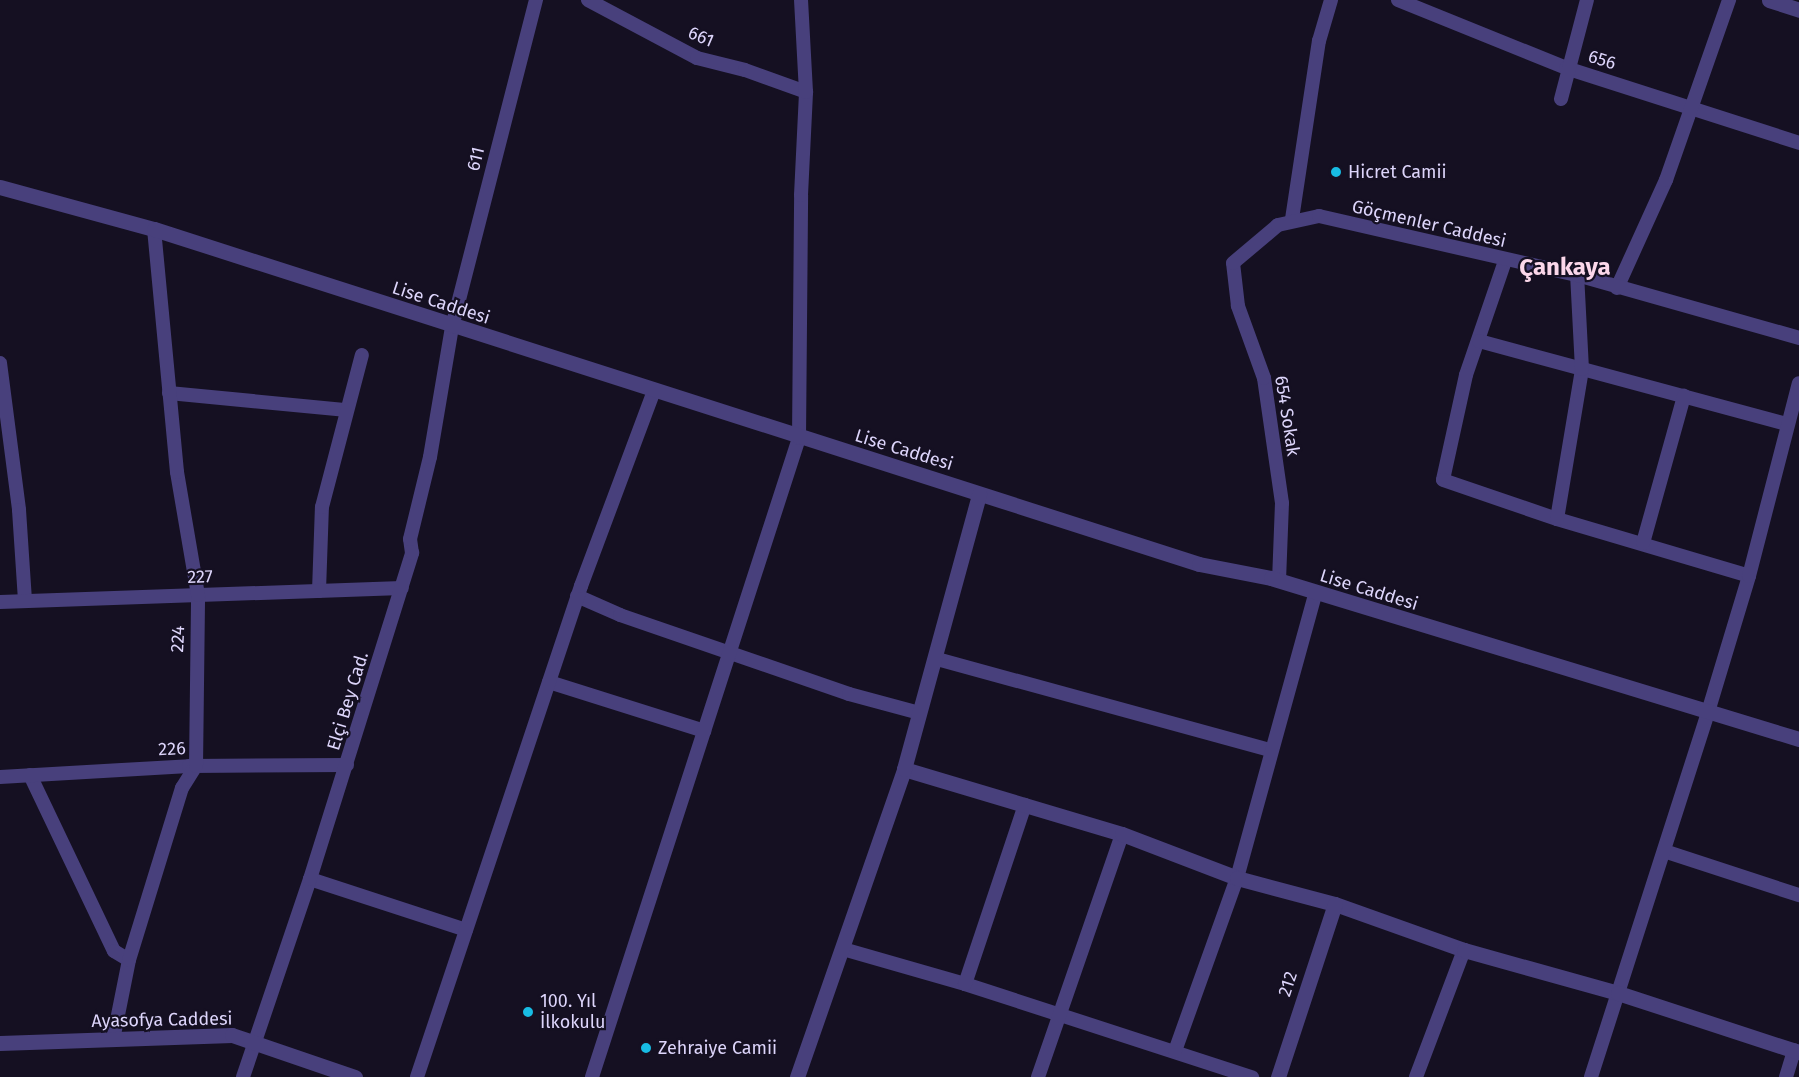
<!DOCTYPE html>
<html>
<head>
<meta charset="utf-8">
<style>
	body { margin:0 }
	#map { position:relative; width:1799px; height:1077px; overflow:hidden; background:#151022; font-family:"Fira Sans",sans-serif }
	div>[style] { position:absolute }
	.minor>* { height:14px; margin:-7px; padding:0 7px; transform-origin:7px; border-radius:7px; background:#48407c }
	.tertiary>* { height:15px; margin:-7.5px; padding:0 7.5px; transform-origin:7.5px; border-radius:7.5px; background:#48407c }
	.dots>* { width:16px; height:16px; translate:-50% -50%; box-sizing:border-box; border:3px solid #151022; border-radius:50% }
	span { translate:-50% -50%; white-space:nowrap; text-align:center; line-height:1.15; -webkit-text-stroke:4.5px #151022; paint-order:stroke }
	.street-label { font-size:18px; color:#ddd5fb }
	.poi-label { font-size:18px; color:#ddd5fb }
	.left { translate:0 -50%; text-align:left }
	.district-label { font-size:24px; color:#fbd7ea; font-weight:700 }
</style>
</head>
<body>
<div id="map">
	<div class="minor">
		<i style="left:588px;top:0;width:123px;rotate:28deg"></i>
		<i style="left:697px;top:58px;width:49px;rotate:14deg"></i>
		<i style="left:745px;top:70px;width:65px;rotate:19.8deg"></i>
		<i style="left:1398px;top:0;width:181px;rotate:22deg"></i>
		<i style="left:1566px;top:68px;width:245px;rotate:17.8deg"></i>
		<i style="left:1561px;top:99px;width:102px;rotate:-75.3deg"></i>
		<i style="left:1292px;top:219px;width:180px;rotate:-81.4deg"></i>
		<i style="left:1319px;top:41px;width:43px;rotate:-73.7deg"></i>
		<i style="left:1505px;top:261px;width:120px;rotate:108.9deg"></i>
		<i style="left:1466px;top:375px;width:107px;rotate:102.4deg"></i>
		<i style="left:1443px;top:480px;width:120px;rotate:18.9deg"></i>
		<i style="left:1557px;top:519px;width:200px;rotate:16.5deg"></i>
		<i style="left:1617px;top:288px;width:119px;rotate:-65.6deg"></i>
		<i style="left:1666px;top:180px;width:191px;rotate:-70.7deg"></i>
		<i style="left:1479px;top:341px;width:319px;rotate:15.1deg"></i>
		<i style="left:0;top:363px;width:148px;rotate:82.6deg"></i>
		<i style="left:19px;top:510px;width:91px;rotate:86.2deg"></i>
		<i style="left:169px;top:393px;width:176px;rotate:5.5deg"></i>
		<i style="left:1557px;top:519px;width:152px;rotate:-80.5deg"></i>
		<i style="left:1582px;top:369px;width:94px;rotate:-93deg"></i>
		<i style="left:1643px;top:543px;width:153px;rotate:-74.4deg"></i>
		<i style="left:1279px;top:581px;width:78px;rotate:-87.8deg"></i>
		<i style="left:1282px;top:503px;width:126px;rotate:-98.2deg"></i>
		<i style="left:1264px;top:378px;width:77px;rotate:-109.9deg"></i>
		<i style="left:1238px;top:306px;width:43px;rotate:-96.6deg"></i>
		<i style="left:1233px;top:263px;width:59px;rotate:-40.2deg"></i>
		<i style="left:1278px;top:225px;width:42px;rotate:-12.4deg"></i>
		<i style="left:1319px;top:216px;width:265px;rotate:12.9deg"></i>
		<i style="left:1577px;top:275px;width:231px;rotate:15.8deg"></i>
		<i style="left:319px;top:591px;width:84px;rotate:-88deg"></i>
		<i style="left:322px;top:507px;width:157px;rotate:-75.3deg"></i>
		<i style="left:577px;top:596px;width:47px;rotate:23.8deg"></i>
		<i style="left:620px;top:615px;width:242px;rotate:19deg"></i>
		<i style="left:849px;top:694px;width:73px;rotate:15deg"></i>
		<i style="left:0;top:602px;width:402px;rotate:-2deg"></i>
		<i style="left:937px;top:659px;width:345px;rotate:15.3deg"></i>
		<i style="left:549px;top:682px;width:163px;rotate:17.5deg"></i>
		<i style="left:30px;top:775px;width:195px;rotate:64.5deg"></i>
		<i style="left:114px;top:951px;width:17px;rotate:31deg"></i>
		<i style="left:0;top:777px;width:189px;rotate:-3.3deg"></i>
		<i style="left:189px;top:766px;width:158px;rotate:-0.4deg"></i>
		<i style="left:1664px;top:851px;width:142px;rotate:18.1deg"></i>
		<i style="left:310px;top:879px;width:164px;rotate:18.1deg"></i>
		<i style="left:843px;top:949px;width:127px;rotate:16deg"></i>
		<i style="left:965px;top:984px;width:302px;rotate:18deg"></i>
		<i style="left:965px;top:984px;width:189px;rotate:-71.5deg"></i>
		<i style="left:113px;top:1040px;width:82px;rotate:-78.7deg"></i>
		<i style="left:129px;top:960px;width:180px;rotate:-72.9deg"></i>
		<i style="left:182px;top:788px;width:26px;rotate:-58deg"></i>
		<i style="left:196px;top:766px;width:171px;rotate:-89.3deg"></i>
		<i style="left:198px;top:595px;width:125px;rotate:-99.7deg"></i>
		<i style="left:177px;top:472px;width:244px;rotate:-95.4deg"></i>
		<i style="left:1175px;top:1051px;width:184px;rotate:-70.3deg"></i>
		<i style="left:1237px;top:878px;width:295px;rotate:-74.6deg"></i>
		<i style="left:243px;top:1077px;width:209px;rotate:-71.3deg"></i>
		<i style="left:310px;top:879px;width:342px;rotate:-72.6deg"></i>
		<i style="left:412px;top:553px;width:14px;rotate:-98deg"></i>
		<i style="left:410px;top:539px;width:84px;rotate:-76.3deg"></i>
		<i style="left:430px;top:457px;width:132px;rotate:-80.4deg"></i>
		<i style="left:452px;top:327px;width:338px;rotate:-75.6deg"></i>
		<i style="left:417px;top:1077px;width:518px;rotate:-71.53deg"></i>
		<i style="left:581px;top:586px;width:208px;rotate:-69.5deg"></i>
		<i style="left:592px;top:1077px;width:672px;rotate:-72.05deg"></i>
		<i style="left:799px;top:438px;width:243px;rotate:-89.5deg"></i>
		<i style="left:801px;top:195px;width:103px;rotate:-87.2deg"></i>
		<i style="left:806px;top:92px;width:92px;rotate:-93.1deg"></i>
		<i style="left:1038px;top:1077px;width:257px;rotate:-70.9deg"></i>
		<i style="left:1416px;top:1077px;width:136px;rotate:-69.3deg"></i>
		<i style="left:1591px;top:1077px;width:383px;rotate:-72.2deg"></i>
		<i style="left:1708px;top:712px;width:142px;rotate:-73.2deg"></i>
		<i style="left:1749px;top:576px;width:199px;rotate:-75.5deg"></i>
		<i style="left:1786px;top:1077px;width:28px;rotate:-73deg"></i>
	</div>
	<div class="tertiary">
		<i style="left:1769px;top:0;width:32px;rotate:18deg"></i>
		<i style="left:0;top:187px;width:160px;rotate:15.3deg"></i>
		<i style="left:154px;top:229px;width:1097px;rotate:17.77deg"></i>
		<i style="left:1199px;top:564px;width:73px;rotate:11deg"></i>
		<i style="left:1271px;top:578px;width:552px;rotate:16.96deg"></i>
		<i style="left:904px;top:769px;width:227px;rotate:16.6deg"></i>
		<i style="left:1122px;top:834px;width:123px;rotate:20.9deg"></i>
		<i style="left:1237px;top:878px;width:101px;rotate:14.9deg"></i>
		<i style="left:1335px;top:904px;width:137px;rotate:19.6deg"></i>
		<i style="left:1464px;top:950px;width:160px;rotate:15.6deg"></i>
		<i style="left:1618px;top:993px;width:190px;rotate:18.1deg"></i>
		<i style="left:0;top:1043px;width:232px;rotate:-2deg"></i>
		<i style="left:232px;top:1035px;width:130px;rotate:18.9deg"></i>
		<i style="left:797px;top:1077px;width:326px;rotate:-70.8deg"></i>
		<i style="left:904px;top:769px;width:285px;rotate:-74.7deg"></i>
		<i style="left:1278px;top:1077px;width:182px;rotate:-71.8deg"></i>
	</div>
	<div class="dots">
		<i style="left:1336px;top:172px;background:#18bce4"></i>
		<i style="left:528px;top:1012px;background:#18bce4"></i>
		<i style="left:646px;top:1048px;background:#18bce4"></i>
	</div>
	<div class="street-label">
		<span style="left:701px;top:37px;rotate:23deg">661</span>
		<span style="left:1602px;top:60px;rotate:17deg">656</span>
		<span style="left:476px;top:159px;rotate:-76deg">611</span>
		<span style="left:1429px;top:224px;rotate:13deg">Göçmenler Caddesi</span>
		<span style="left:441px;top:303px;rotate:18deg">Lise Caddesi</span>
		<span style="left:1287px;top:416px;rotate:81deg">654 Sokak</span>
		<span style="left:904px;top:450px;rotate:17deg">Lise Caddesi</span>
		<span style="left:200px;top:577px;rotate:-2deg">227</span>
		<span style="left:1369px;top:590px;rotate:17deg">Lise Caddesi</span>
		<span style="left:178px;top:639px;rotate:-87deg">224</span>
		<span style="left:348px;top:701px;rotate:-73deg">Elçi Bey Cad.</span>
		<span style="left:172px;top:749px;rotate:-3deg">226</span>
		<span style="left:1288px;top:984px;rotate:-72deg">212</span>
		<span style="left:162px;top:1020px;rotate:-1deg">Ayasofya Caddesi</span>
	</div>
	<div class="poi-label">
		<span class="left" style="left:1348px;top:172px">Hicret Camii</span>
		<span class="left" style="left:540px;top:1012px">100. Yıl<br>İlkokulu</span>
		<span class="left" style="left:658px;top:1048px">Zehraiye Camii</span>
	</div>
	<div class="district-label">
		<span style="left:1565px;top:268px">Çankaya</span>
	</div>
</div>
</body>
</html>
